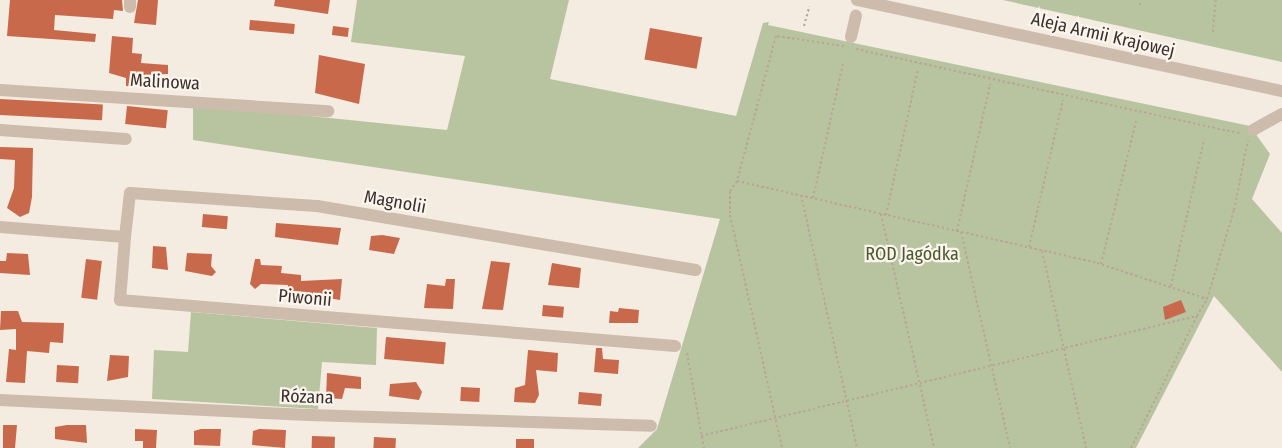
<!DOCTYPE html>
<html>
<head>
<meta charset="utf-8">
<style>
	body { margin:0 }
	#map { position:relative; width:1282px; height:448px; overflow:hidden; background:#f4ebe1; font-family:"Fira Sans Condensed",sans-serif }
	div>[style] { position:absolute }
	.green>* { inset:0; background:#b8c4a0 }
	.building>* { inset:0; background:#c8694b; transform-origin:0 0 }
	.path>* { height:2px; margin-top:-1px; transform-origin:0; background:repeating-linear-gradient(90deg,#b9a596 0 2.5px,transparent 0 5px) }
	.minor>* { height:12px; margin:-6px; padding:0 6px; transform-origin:6px; border-radius:6px; background:#cdbbac }
	span { translate:-50% -50%; white-space:nowrap; text-align:center; line-height:1.15; -webkit-text-stroke:4.5px #fbf5ee; paint-order:stroke }
	.street-label { font-size:18px; color:#3b302b }
	.park-label { font-size:18px; color:#4a5a2e }
</style>
</head>
<body>
<div id="map">
	<div class="green">
		<i style="clip-path:polygon(357px 0,569px 0,550px 79px,736px 116px,763px 23px,769px 22px,768px 25px,1250px 126px,1270px 154px,1252px 199px,1282px 233px,1282px 372px,1214px 296px,1136px 448px,638px 448px,657px 429px,720px 219px,193px 140px,193px 104px,447px 130px,465px 56px,351px 42px)"></i>
		<i style="clip-path:polygon(1003px 0,1282px 0,1282px 62px)"></i>
		<i style="clip-path:polygon(191px 312px,377px 328px,376px 365px,322px 362px,318px 409px,152px 399px,154px 350px,188px 352px)"></i>
	</div>
	<div class="building">
		<i style="clip-path:polygon(10px 0,122px 0,123px 11px,114px 10px,113px 19px,55px 15px,54px 30px,96px 34px,95px 42px,7px 36px)"></i>
		<i style="clip-path:polygon(138px 0,158px 0,156px 25px,134px 23px)"></i>
		<i style="clip-path:polygon(275px 0,330px 0,328px 14px,274px 6px)"></i>
		<i style="left:250px;top:20px;width:45px;height:10px;rotate:5deg"></i>
		<i style="left:333px;top:26px;width:16px;height:9px;rotate:7deg"></i>
		<i style="left:650px;top:28px;width:53px;height:32px;rotate:10deg"></i>
		<i style="clip-path:polygon(112px 36px,133px 38px,132px 53px,142px 54px,141px 63px,168px 65px,168px 74px,136px 75px,135px 87px,126px 86px,126px 78px,109px 73px)"></i>
		<i style="clip-path:polygon(319px 55px,365px 64px,359px 104px,315px 93px)"></i>
		<i style="left:0;top:99px;width:103px;height:16px;rotate:3deg"></i>
		<i style="left:127px;top:106px;width:41px;height:18px;rotate:6deg"></i>
		<i style="clip-path:polygon(0 147px,33px 148px,32px 197px,29px 213px,20px 217px,7px 208px,14px 188px,15px 160px,0 159px)"></i>
		<i style="left:203px;top:214px;width:25px;height:13px;rotate:5deg"></i>
		<i style="clip-path:polygon(276px 223px,341px 228px,338px 245px,275px 237px)"></i>
		<i style="clip-path:polygon(382px 235px,400px 238px,394px 254px,369px 250px,371px 236px)"></i>
		<i style="clip-path:polygon(153px 246px,166px 247px,168px 270px,152px 268px)"></i>
		<i style="clip-path:polygon(7px 253px,28px 254px,30px 275px,0 273px,0 261px,6px 261px)"></i>
		<i style="clip-path:polygon(187px 253px,212px 254px,211px 266px,216px 272px,212px 276px,185px 271px)"></i>
		<i style="left:86px;top:259px;width:16px;height:39px;rotate:7deg"></i>
		<i style="clip-path:polygon(255px 259px,260px 259px,261px 265px,282px 266px,281px 273px,301px 275px,301px 281px,342px 279px,340px 300px,300px 293px,300px 300px,288px 299px,288px 285px,261px 284px,255px 289px,250px 284px)"></i>
		<i style="clip-path:polygon(491px 261px,510px 263px,503px 310px,482px 309px)"></i>
		<i style="clip-path:polygon(552px 263px,581px 268px,579px 288px,548px 285px)"></i>
		<i style="clip-path:polygon(446px 279px,455px 279px,453px 309px,424px 308px,427px 284px,445px 286px)"></i>
		<i style="clip-path:polygon(1181px 300px,1186px 312px,1165px 320px,1163px 307px)"></i>
		<i style="left:543px;top:305px;width:21px;height:11px;rotate:5deg"></i>
		<i style="clip-path:polygon(619px 308px,639px 310px,638px 323px,609px 323px,610px 311px,618px 312px)"></i>
		<i style="clip-path:polygon(1px 311px,18px 311px,22px 322px,64px 323px,63px 343px,50px 342px,49px 353px,27px 351px,25px 383px,6px 382px,9px 349px,16px 350px,16px 329px,0 330px)"></i>
		<i style="left:386px;top:337px;width:60px;height:22px;rotate:5deg"></i>
		<i style="clip-path:polygon(596px 348px,602px 348px,603px 359px,619px 360px,618px 374px,594px 372px)"></i>
		<i style="clip-path:polygon(528px 350px,558px 353px,557px 372px,536px 370px,539px 395px,535px 403px,514px 402px,515px 388px,525px 385px)"></i>
		<i style="clip-path:polygon(110px 355px,129px 356px,128px 377px,107px 381px)"></i>
		<i style="left:57px;top:365px;width:22px;height:17px;rotate:3deg"></i>
		<i style="clip-path:polygon(327px 373px,361px 377px,361px 389px,345px 388px,342px 399px,326px 398px)"></i>
		<i style="clip-path:polygon(416px 382px,422px 392px,419px 400px,389px 396px,390px 384px)"></i>
		<i style="left:461px;top:387px;width:19px;height:14px;rotate:3deg"></i>
		<i style="left:579px;top:392px;width:23px;height:12px;rotate:5deg"></i>
		<i style="clip-path:polygon(3px 425px,17px 425px,15px 448px,3px 448px)"></i>
		<i style="clip-path:polygon(67px 425px,86px 425px,87px 443px,55px 439px,55px 427px)"></i>
		<i style="clip-path:polygon(135px 429px,157px 430px,156px 448px,143px 448px,143px 441px,135px 441px)"></i>
		<i style="clip-path:polygon(201px 429px,221px 429px,220px 446px,194px 445px,194px 431px)"></i>
		<i style="clip-path:polygon(259px 429px,286px 430px,285px 448px,252px 445px,253px 431px)"></i>
		<i style="left:312px;top:436px;width:23px;height:12px;rotate:2deg"></i>
		<i style="left:374px;top:437px;width:22px;height:11px;rotate:3deg"></i>
		<i style="left:516px;top:439px;width:18px;height:9px"></i>
	</div>
	<div class="path">
		<i style="left:1140px;top:5px;width:5px;rotate:-79deg"></i>
		<i style="left:804px;top:26px;width:20px;rotate:-75deg"></i>
		<i style="left:1213px;top:32px;width:32px;rotate:-85deg"></i>
		<i style="left:844px;top:46px;width:69px;rotate:-171.6deg"></i>
		<i style="left:776px;top:36px;width:150px;rotate:105.1deg"></i>
		<i style="left:737px;top:181px;width:369px;rotate:12.8deg"></i>
		<i style="left:1097px;top:263px;width:116px;rotate:18.1deg"></i>
		<i style="left:1207px;top:299px;width:93px;rotate:-73.1deg"></i>
		<i style="left:1234px;top:210px;width:71px;rotate:-78.7deg"></i>
		<i style="left:856px;top:49px;width:394px;rotate:12.4deg"></i>
		<i style="left:737px;top:181px;width:12px;rotate:125deg"></i>
		<i style="left:730px;top:191px;width:24px;rotate:90deg"></i>
		<i style="left:730px;top:215px;width:239px;rotate:77.4deg"></i>
		<i style="left:801px;top:195px;width:259px;rotate:77.5deg"></i>
		<i style="left:813px;top:198px;width:137px;rotate:-77.4deg"></i>
		<i style="left:881px;top:214px;width:240px;rotate:77.2deg"></i>
		<i style="left:886px;top:215px;width:149px;rotate:-77.6deg"></i>
		<i style="left:957px;top:231px;width:151px;rotate:-77.3deg"></i>
		<i style="left:961px;top:232px;width:221px;rotate:77.2deg"></i>
		<i style="left:1029px;top:247px;width:151px;rotate:-77deg"></i>
		<i style="left:1042px;top:251px;width:202px;rotate:77.4deg"></i>
		<i style="left:1101px;top:264px;width:147px;rotate:-76.2deg"></i>
		<i style="left:1171px;top:286px;width:150px;rotate:-77.3deg"></i>
		<i style="left:687px;top:353px;width:97px;rotate:79.9deg"></i>
		<i style="left:701px;top:436px;width:510px;rotate:-13.6deg"></i>
		<i style="left:1197px;top:316px;width:20px;rotate:-60deg"></i>
		<i style="left:1131px;top:448px;width:148px;rotate:-63.4deg"></i>
	</div>
	<div class="minor">
		<i style="left:857px;top:0;width:435px;rotate:12.1deg"></i>
		<i style="left:130px;top:7px;width:7px;rotate:-90deg"></i>
		<i style="left:851px;top:37px;width:22px;rotate:-77deg"></i>
		<i style="left:0;top:90px;width:329px;rotate:3.7deg"></i>
		<i style="left:0;top:130px;width:126px;rotate:4.1deg"></i>
		<i style="left:1253px;top:130px;width:33px;rotate:-29deg"></i>
		<i style="left:0;top:227px;width:125px;rotate:4.6deg"></i>
		<i style="left:125px;top:237px;width:63px;rotate:94.5deg"></i>
		<i style="left:120px;top:300px;width:557px;rotate:4.74deg"></i>
		<i style="left:125px;top:237px;width:44px;rotate:-83.5deg"></i>
		<i style="left:130px;top:193px;width:187px;rotate:4deg"></i>
		<i style="left:317px;top:206px;width:384px;rotate:9.6deg"></i>
		<i style="left:0;top:400px;width:309px;rotate:2.8deg"></i>
		<i style="left:309px;top:415px;width:342px;rotate:1.8deg"></i>
	</div>
	<div class="street-label">
		<span style="left:1103px;top:35px;rotate:13deg">Aleja Armii Krajowej</span>
		<span style="left:165px;top:82px;rotate:3deg">Malinowa</span>
		<span style="left:395px;top:202px;rotate:10deg">Magnolii</span>
		<span style="left:305px;top:298px;rotate:5deg">Piwonii</span>
		<span style="left:307px;top:397px;rotate:2deg">Różana</span>
	</div>
	<div class="park-label">
		<span style="left:912px;top:254px">ROD Jagódka</span>
	</div>
</div>
</body>
</html>
